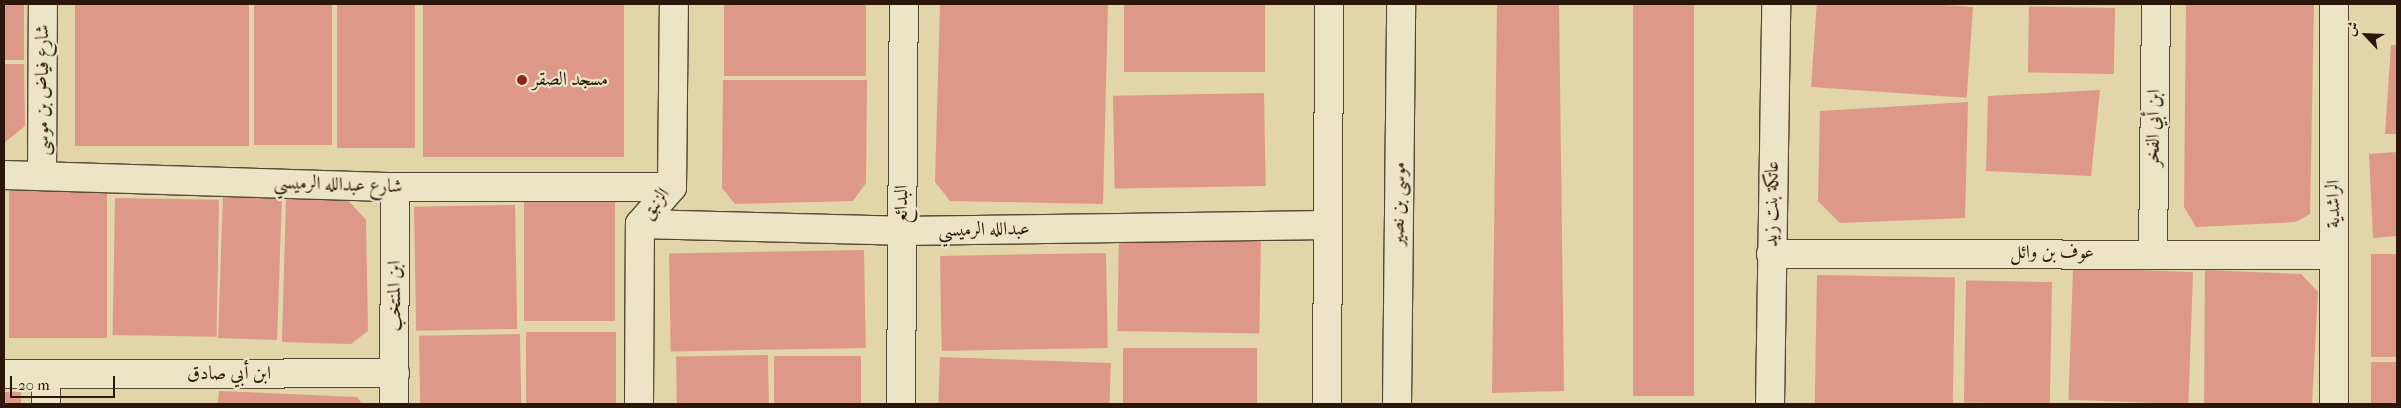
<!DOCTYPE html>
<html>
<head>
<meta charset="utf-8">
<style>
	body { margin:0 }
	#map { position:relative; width:2401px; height:408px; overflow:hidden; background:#e2d5a9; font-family:"IM FELL French Canon",Amiri,serif }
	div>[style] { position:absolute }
	.building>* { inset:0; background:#dd9887; transform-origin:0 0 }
	.roads { filter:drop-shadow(1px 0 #584632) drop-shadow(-1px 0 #584632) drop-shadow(0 1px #584632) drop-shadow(0 -1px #584632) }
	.minor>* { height:28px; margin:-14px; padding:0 14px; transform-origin:14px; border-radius:14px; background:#ece4c7 }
	.tertiary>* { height:28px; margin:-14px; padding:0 14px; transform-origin:14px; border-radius:14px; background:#ece4c7 }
	.dots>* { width:14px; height:14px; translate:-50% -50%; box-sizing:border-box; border:2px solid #ece4c7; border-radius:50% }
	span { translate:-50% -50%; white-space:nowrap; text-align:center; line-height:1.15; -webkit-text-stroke:4.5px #ece4c7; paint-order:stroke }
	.poi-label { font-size:19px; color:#2a170a }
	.left { translate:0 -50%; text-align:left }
	.street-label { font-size:19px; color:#2a170a }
	.frame { position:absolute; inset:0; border:5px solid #2a170a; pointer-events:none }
	.north { position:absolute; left:2341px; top:10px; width:50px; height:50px; -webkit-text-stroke:4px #ece4c7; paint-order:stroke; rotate:295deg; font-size:14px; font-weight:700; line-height:20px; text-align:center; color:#2a170a }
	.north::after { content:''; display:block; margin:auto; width:18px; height:22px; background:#2a170a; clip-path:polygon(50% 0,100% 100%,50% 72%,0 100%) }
	.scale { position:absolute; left:10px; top:376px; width:105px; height:22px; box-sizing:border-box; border:2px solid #2a170a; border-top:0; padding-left:6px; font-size:15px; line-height:18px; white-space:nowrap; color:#2a170a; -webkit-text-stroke:4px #ece4c7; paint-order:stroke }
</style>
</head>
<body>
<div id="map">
	<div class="building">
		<i style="left:4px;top:4px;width:20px;height:56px"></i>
		<i style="left:75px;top:4px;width:174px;height:142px"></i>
		<i style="left:254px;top:4px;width:78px;height:141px"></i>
		<i style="left:337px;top:4px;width:78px;height:144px"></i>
		<i style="left:423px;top:4px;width:201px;height:153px"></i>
		<i style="left:724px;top:4px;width:142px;height:72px"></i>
		<i style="clip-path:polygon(940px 4px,1108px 4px,1103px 204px,950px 201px,935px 182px)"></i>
		<i style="left:1124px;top:4px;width:141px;height:68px"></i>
		<i style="clip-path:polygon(1497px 4px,1559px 4px,1564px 391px,1492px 393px)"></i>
		<i style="left:1633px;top:4px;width:61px;height:392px"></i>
		<i style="clip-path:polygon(2186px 4px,2314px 4px,2310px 214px,2296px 222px,2196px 227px,2184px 207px)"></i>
		<i style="left:1973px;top:7px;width:91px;height:156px;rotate:94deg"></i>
		<i style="left:2115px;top:8px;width:66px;height:86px;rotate:91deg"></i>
		<i style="clip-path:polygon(2391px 45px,2397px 45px,2397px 134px,2385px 134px)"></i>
		<i style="clip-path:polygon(4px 64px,24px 64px,25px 126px,4px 143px)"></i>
		<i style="clip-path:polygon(723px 80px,867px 80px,866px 183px,853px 201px,735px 204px,722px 188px)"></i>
		<i style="clip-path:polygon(2100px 90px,2091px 176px,1986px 171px,1988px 96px)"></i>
		<i style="left:1264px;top:93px;width:93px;height:151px;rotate:89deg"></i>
		<i style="clip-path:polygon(1968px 102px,1965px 218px,1840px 223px,1818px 201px,1820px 111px)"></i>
		<i style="clip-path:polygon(2397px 152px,2397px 236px,2373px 238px,2369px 154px)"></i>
		<i style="left:9px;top:191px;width:98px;height:147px"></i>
		<i style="left:223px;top:196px;width:59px;height:142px;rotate:2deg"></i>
		<i style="left:115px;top:198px;width:104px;height:137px;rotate:1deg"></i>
		<i style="clip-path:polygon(286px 198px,348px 200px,366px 220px,368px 331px,351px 344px,282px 342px)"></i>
		<i style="left:524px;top:200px;width:91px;height:121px"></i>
		<i style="left:515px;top:205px;width:124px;height:101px;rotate:89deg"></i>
		<i style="left:1119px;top:236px;width:142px;height:95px;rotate:1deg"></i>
		<i style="left:864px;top:250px;width:98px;height:195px;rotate:89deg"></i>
		<i style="left:1106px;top:253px;width:95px;height:166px;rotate:89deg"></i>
		<i style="left:2397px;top:254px;width:103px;height:26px;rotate:90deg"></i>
		<i style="clip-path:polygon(2205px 270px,2301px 274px,2318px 292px,2312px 404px,2204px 404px)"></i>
		<i style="left:2193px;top:272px;width:132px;height:120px;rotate:92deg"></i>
		<i style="left:1817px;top:275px;width:138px;height:129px;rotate:1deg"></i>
		<i style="left:2052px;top:282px;width:122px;height:86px;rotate:91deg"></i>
		<i style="left:526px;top:332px;width:90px;height:72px"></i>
		<i style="left:520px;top:334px;width:70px;height:101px;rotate:89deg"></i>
		<i style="left:1257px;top:348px;width:56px;height:134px;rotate:90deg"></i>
		<i style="left:768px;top:355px;width:49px;height:92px;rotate:89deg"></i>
		<i style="left:861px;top:356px;width:48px;height:87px;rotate:90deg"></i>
		<i style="left:940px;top:357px;width:171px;height:47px;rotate:2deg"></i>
		<i style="left:2371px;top:362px;width:26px;height:42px"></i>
		<i style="clip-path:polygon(219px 391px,357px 397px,362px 404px,218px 404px)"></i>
		<i style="left:4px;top:392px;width:17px;height:12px"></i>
	</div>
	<div class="roads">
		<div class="minor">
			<i style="left:4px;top:175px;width:391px;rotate:1.8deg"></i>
			<i style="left:395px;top:187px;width:277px"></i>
			<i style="left:42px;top:176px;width:172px;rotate:-89.7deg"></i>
			<i style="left:640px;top:224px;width:261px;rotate:1.5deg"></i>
			<i style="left:901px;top:231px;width:427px;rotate:-0.8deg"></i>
			<i style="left:2153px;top:252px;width:248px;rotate:-89.3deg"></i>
			<i style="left:1771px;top:254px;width:563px;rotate:0.1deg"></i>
			<i style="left:4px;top:374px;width:391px;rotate:-0.1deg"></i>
			<i style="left:46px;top:404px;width:29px;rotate:-90deg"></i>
			<i style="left:394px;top:404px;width:217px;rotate:-89.7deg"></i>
			<i style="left:639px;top:404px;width:180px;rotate:-89.7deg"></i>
			<i style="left:640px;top:224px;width:49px;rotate:-49.1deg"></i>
			<i style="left:672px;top:187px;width:183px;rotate:-89.4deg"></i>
			<i style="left:901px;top:404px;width:400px;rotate:-89.6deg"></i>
			<i style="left:1770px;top:404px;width:400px;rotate:-89.1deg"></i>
			<i style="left:2334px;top:404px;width:400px;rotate:-90deg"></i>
		</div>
		<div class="tertiary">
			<i style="left:1327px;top:404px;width:400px;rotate:-89.7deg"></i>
			<i style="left:1397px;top:404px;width:400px;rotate:-89.4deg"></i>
		</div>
	</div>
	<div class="dots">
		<i style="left:522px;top:80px;background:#8f2418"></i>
	</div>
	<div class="poi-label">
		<span class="left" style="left:532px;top:80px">مسجد الصقر</span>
	</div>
	<div class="street-label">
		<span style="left:43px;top:90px;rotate:-90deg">شارع فياض بن موسى</span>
		<span style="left:2154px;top:128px;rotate:-89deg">ابن أبي الفخر</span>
		<span style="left:338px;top:185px;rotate:2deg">شارع عبدالله الرميسي</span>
		<span style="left:656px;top:204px;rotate:-52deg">الزنبق</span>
		<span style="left:902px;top:204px;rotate:-89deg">البدائع</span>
		<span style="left:1399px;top:204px;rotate:-89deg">موسى بن نصير</span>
		<span style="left:1772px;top:204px;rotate:-89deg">عاتكة بنت زيد</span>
		<span style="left:2334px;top:204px;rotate:-90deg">الراشدية</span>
		<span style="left:984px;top:230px;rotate:-1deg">عبدالله الرميسي</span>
		<span style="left:2052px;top:253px">عوف بن وائل</span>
		<span style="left:395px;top:296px;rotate:-90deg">ابن المنتخب</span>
		<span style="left:229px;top:374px">ابن أبي صادق</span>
	</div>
	<div class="frame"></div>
	<div class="north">ش</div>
	<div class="scale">20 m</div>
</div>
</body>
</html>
